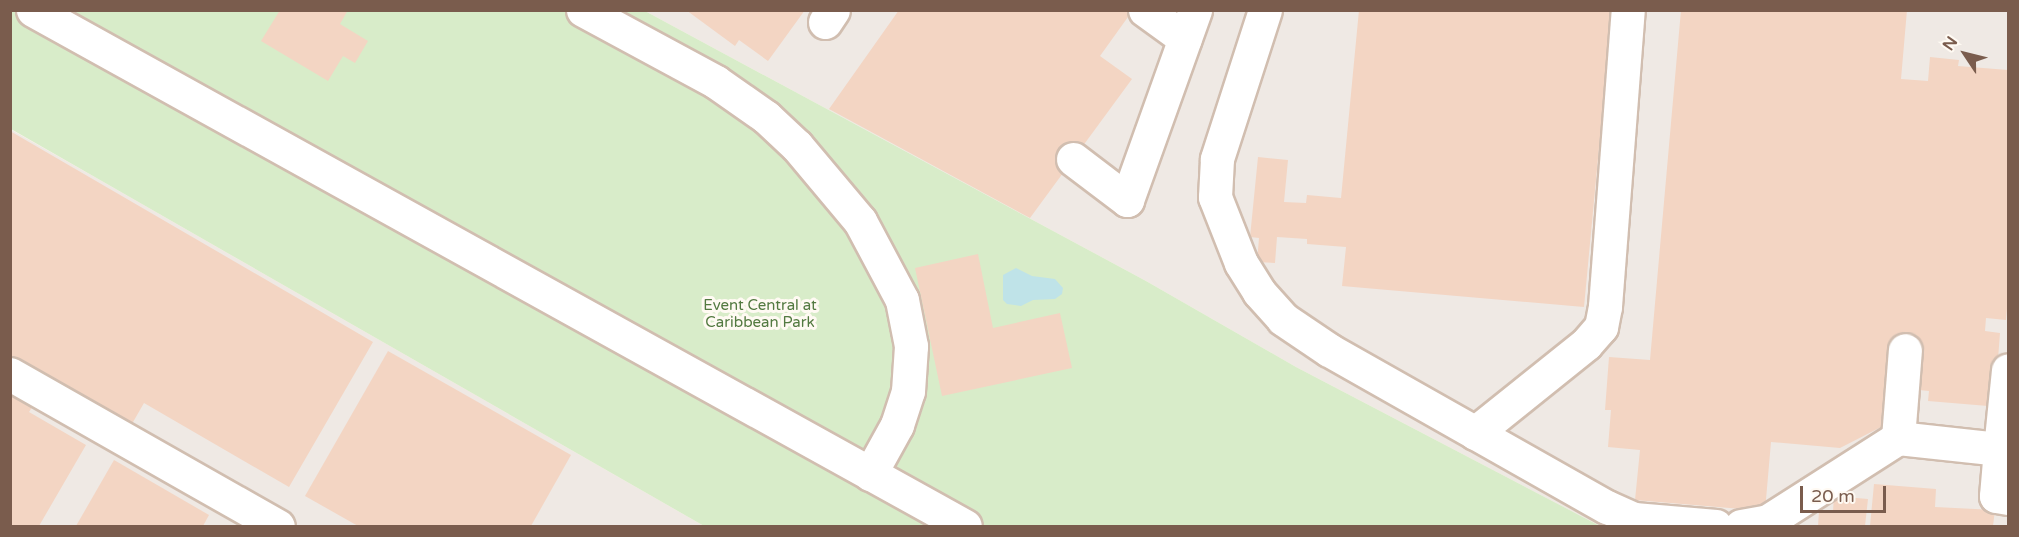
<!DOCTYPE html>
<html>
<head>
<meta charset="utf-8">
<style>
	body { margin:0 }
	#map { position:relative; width:2019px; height:537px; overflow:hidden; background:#fdf6ec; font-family:"Varela Round",sans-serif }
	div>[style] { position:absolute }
	.industrial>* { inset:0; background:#efe9e4 }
	.green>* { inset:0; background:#d8ecc9 }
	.water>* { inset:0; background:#bfe3e8 }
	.building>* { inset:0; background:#f3d5c3 }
	.roads { filter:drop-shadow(2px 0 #d1beb0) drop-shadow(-2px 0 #d1beb0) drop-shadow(0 2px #d1beb0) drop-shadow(0 -2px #d1beb0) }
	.minor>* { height:33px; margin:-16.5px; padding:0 16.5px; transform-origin:16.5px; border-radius:16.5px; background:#fff }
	span { translate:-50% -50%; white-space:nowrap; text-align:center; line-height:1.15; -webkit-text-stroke:6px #fffaf3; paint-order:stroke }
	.park-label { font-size:15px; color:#537a41 }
	.frame { position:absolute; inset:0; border:12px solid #7a5c4d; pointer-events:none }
	.north { position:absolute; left:1935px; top:24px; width:60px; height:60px; -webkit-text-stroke:4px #fffaf3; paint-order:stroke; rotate:305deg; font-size:16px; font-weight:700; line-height:24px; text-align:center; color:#7a5c4d }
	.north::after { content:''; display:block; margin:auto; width:21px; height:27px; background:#7a5c4d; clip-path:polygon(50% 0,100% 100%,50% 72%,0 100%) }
	.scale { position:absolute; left:1800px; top:486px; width:86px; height:27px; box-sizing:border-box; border:3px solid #7a5c4d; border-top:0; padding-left:8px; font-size:18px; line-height:21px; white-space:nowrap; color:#7a5c4d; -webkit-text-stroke:4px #fffaf3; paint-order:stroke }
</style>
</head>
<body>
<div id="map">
	<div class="industrial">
		<i style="clip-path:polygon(645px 11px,2008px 11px,2008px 526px,1600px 526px,1296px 367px,1146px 281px)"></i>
		<i style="clip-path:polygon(10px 129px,93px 176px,704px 526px,11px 526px)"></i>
	</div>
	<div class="green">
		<i style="clip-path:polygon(11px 11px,645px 11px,1146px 281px,1296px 367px,1600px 526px,704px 526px,11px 129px)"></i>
	</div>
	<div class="water">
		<i style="clip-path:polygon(1016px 268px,1032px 276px,1055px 279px,1063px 288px,1062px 294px,1055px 299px,1033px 300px,1021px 306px,1007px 304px,1003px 300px,1003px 275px)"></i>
	</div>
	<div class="building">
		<i style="clip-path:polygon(280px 10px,348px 10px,340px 24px,368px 41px,355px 63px,343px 56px,328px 81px,261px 41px)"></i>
		<i style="clip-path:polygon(686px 10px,805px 10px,768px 61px,739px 40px,735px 46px)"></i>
		<i style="clip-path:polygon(899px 10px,1133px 10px,1100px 56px,1132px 79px,1030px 218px,829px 109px)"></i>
		<i style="clip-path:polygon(1359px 10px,1612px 10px,1584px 307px,1342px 286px,1346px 247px,1307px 244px,1307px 239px,1277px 237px,1275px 263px,1257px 262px,1259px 238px,1250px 237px,1258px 157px,1288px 160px,1284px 202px,1306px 203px,1307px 195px,1341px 198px)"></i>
		<i style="clip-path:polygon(1681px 10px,1907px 10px,1901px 79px,1928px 81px,1930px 57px,1959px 60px,1958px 66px,2008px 70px,2008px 297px,2006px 320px,1986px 318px,1985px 331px,2000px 333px,1997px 372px,1991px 372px,1988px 406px,1928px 401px,1929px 391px,1919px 390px,1923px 352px,1905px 350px,1883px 426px,1840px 448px,1771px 442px,1765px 511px,1635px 500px,1640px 450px,1608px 447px,1611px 410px,1605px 410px,1609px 357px,1650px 360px)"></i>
		<i style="clip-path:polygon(10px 131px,373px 342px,289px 487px,144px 403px,129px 429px,10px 360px)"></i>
		<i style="clip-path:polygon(978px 254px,993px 328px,1060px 313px,1072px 368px,942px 396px,915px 268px)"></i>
		<i style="clip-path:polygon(388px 351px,571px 455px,531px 526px,358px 526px,305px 496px)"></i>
		<i style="clip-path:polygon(10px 387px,36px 401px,29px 412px,86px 445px,39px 526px,10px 526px)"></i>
		<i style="clip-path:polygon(114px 460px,209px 515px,203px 526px,76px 526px)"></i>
		<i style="clip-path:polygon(1874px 484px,1936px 489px,1935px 507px,1995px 510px,1993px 526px,1870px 526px)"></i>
		<i style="clip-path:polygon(1834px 496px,1868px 499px,1865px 526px,1818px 526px,1819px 511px,1833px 511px)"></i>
	</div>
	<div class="roads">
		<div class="minor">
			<i style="left:33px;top:10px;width:1065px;rotate:28.97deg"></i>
			<i style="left:583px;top:10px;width:151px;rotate:28.4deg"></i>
			<i style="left:716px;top:82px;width:61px;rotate:35deg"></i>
			<i style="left:766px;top:117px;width:42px;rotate:43.1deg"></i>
			<i style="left:797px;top:146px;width:98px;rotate:50deg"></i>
			<i style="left:860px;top:221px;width:89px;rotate:62deg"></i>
			<i style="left:902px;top:300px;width:47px;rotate:78.9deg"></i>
			<i style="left:911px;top:346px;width:45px;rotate:93.8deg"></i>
			<i style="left:908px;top:391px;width:36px;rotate:108deg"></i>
			<i style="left:897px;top:425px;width:56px;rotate:118.9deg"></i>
			<i style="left:1145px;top:10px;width:49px;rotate:35.9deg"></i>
			<i style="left:1265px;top:10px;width:157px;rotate:107.9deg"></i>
			<i style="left:1217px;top:159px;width:38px;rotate:93deg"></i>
			<i style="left:1215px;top:197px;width:71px;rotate:68.5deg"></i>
			<i style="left:1241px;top:263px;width:34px;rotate:58deg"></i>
			<i style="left:1259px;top:292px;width:36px;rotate:48deg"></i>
			<i style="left:1283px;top:319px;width:55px;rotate:34deg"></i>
			<i style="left:1329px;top:350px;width:319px;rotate:29.5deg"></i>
			<i style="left:1607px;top:507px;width:30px;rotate:24deg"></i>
			<i style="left:1634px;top:519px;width:82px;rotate:4.9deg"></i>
			<i style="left:825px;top:22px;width:14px;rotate:-56deg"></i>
			<i style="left:1073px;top:159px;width:68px;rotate:37.2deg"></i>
			<i style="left:1127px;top:200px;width:202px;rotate:-70.3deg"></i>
			<i style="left:10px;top:374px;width:308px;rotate:29.6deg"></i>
			<i style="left:1475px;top:433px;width:142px;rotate:-38.7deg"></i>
			<i style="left:1586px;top:344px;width:23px;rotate:-49deg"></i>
			<i style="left:1601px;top:327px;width:21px;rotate:-79deg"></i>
			<i style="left:1605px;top:306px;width:297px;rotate:-85.6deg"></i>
			<i style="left:1898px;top:438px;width:88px;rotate:-85.5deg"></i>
			<i style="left:2000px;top:449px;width:47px;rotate:94.9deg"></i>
			<i style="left:1996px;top:496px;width:12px;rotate:9deg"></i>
			<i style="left:1741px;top:526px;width:27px;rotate:-10deg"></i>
			<i style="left:1768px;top:521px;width:154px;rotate:-32.6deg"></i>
			<i style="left:1898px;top:438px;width:103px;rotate:6.2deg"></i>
			<i style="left:2000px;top:449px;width:79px;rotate:-84.2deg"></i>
		</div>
	</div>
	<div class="park-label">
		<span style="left:760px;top:314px">Event Central at<br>Caribbean Park</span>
	</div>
	<div class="frame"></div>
	<div class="north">N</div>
	<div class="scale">20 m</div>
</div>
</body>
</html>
